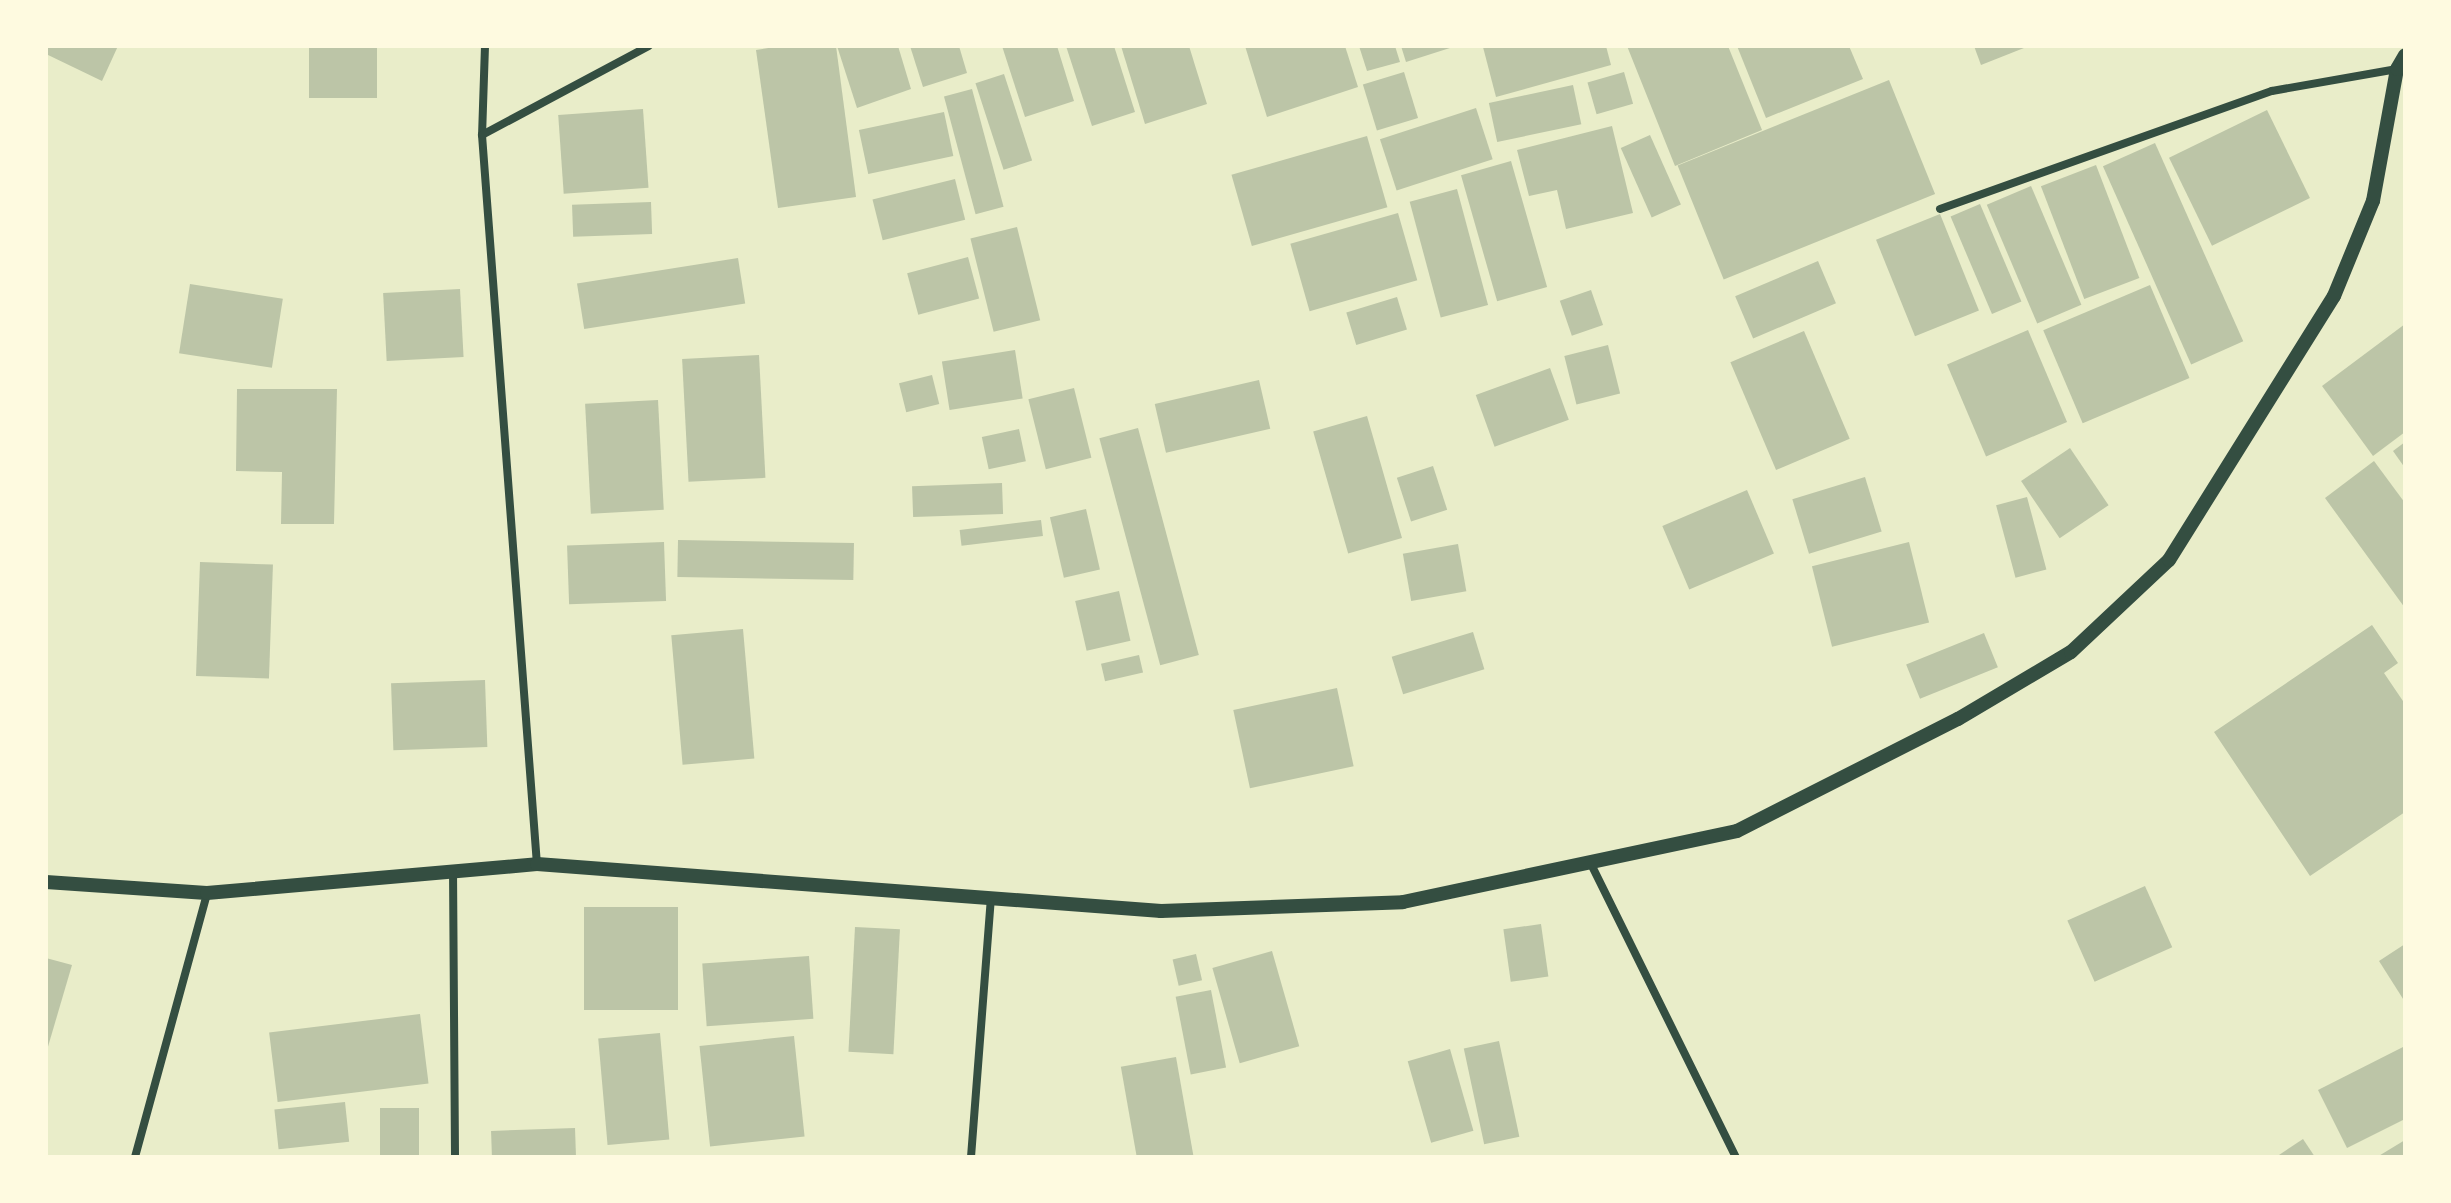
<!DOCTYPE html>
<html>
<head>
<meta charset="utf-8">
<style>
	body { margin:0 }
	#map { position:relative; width:2451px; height:1203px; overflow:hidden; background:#e9edc9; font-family:Poppins,sans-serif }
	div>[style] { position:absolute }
	.building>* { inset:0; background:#bcc5a7; transform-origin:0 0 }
	.minor>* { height:8px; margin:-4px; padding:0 4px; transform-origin:4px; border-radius:4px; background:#344e41 }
	.tertiary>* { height:14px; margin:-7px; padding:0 7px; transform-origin:7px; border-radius:7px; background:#344e41 }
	span { translate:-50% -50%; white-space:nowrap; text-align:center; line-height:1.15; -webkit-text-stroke:6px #fefae0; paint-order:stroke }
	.frame { position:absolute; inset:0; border:48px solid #fefae0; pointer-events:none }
</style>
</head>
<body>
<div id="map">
	<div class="building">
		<i style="clip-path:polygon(46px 46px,118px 46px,102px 81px,46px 54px)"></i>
		<i style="left:309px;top:46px;width:68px;height:52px"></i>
		<i style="clip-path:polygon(781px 46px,836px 46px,856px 197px,778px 208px,756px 50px)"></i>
		<i style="clip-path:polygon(837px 46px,898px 46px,911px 89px,857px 108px)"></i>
		<i style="clip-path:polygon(910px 46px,959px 46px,967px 73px,923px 87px)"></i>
		<i style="clip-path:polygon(1002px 46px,1057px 46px,1074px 101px,1025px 117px)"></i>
		<i style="clip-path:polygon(1066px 46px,1114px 46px,1135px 112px,1092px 126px)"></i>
		<i style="clip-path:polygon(1121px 46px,1189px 46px,1207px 104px,1145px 124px)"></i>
		<i style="clip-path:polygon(1245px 46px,1345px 46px,1358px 87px,1267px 117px)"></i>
		<i style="clip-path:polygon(1359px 46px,1395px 46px,1400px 62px,1367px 71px)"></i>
		<i style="clip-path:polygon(1401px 46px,1453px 46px,1453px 47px,1406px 62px)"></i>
		<i style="clip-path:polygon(1487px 46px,1606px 46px,1611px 65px,1496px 97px,1483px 47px)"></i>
		<i style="clip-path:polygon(1627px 46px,1728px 46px,1762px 130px,1675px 166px)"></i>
		<i style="clip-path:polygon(1737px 46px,1849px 46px,1863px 79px,1766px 118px)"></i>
		<i style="clip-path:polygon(1974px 46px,2029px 46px,1981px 65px)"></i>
		<i style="left:1404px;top:72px;width:48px;height:43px;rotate:73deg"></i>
		<i style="left:1624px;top:72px;width:33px;height:38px;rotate:74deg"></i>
		<i style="left:1004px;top:74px;width:91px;height:30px;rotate:72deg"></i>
		<i style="left:1889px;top:80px;width:123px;height:228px;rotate:68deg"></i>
		<i style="left:1573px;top:85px;width:40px;height:86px;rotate:78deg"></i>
		<i style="left:972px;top:89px;width:122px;height:29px;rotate:75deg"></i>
		<i style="left:1476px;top:108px;width:54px;height:101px;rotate:72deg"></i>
		<i style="left:643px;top:109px;width:79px;height:85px;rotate:86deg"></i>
		<i style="left:2267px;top:110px;width:98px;height:109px;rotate:64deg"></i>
		<i style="left:944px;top:112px;width:45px;height:87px;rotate:78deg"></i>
		<i style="clip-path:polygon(1612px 126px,1633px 213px,1566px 229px,1557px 190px,1529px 196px,1517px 150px)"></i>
		<i style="left:1650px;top:135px;width:76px;height:32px;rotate:66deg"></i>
		<i style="left:1367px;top:136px;width:74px;height:141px;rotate:74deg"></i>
		<i style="left:2155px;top:143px;width:217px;height:57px;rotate:66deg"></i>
		<i style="left:1511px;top:161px;width:131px;height:52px;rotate:74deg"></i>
		<i style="left:2096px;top:165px;width:121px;height:59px;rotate:69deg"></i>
		<i style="left:955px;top:179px;width:42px;height:85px;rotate:76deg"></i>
		<i style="left:2031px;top:186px;width:129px;height:48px;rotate:67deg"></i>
		<i style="left:1457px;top:189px;width:120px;height:49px;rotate:75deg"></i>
		<i style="left:651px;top:202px;width:32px;height:79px;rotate:88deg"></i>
		<i style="left:1980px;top:204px;width:106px;height:32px;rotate:67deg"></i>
		<i style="left:1398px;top:213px;width:70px;height:112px;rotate:74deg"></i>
		<i style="left:1940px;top:214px;width:104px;height:69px;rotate:68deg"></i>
		<i style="left:1017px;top:227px;width:96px;height:48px;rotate:76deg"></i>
		<i style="left:968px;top:257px;width:43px;height:63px;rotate:75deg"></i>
		<i style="left:738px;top:258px;width:46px;height:163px;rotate:81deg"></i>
		<i style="left:1818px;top:261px;width:46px;height:90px;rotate:67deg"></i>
		<i style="left:190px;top:284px;width:94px;height:70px;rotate:9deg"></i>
		<i style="left:2150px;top:285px;width:101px;height:116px;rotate:67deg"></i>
		<i style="left:460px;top:289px;width:68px;height:77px;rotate:87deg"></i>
		<i style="left:1591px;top:290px;width:37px;height:33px;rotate:71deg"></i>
		<i style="left:1397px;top:297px;width:34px;height:53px;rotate:73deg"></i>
		<i style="clip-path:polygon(2405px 324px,2405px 432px,2373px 456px,2322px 386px)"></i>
		<i style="left:2028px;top:330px;width:100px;height:88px;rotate:67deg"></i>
		<i style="left:1804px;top:331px;width:117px;height:80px;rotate:67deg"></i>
		<i style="left:1608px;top:345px;width:50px;height:45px;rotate:76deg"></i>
		<i style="left:1015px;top:350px;width:49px;height:74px;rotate:81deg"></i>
		<i style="left:759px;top:355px;width:123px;height:77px;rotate:87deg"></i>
		<i style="left:1550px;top:368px;width:55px;height:79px;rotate:70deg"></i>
		<i style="left:932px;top:375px;width:30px;height:34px;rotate:76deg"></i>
		<i style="left:1259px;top:380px;width:50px;height:107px;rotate:77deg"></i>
		<i style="left:1074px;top:388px;width:72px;height:47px;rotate:76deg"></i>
		<i style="clip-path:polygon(237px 389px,337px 389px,334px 524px,281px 524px,282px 472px,236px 471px)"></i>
		<i style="left:658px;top:400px;width:110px;height:73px;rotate:87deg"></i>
		<i style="left:1367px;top:416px;width:127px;height:56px;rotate:74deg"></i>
		<i style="left:1138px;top:428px;width:235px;height:40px;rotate:75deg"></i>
		<i style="left:1019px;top:429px;width:33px;height:38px;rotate:78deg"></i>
		<i style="clip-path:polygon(2405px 442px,2405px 468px,2393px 451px)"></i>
		<i style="left:2070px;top:448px;width:69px;height:59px;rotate:56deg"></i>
		<i style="clip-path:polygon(2374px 461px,2405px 503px,2405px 608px,2325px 498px)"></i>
		<i style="left:1433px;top:466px;width:46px;height:38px;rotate:72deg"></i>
		<i style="left:1865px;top:477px;width:57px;height:76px;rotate:73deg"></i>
		<i style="left:1002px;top:483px;width:31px;height:90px;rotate:88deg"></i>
		<i style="left:1747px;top:490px;width:69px;height:92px;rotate:67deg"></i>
		<i style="left:2027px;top:497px;width:75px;height:32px;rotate:75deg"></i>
		<i style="left:1086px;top:509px;width:62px;height:37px;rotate:77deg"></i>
		<i style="left:1041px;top:520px;width:16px;height:82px;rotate:83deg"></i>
		<i style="left:678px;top:540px;width:176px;height:37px;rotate:1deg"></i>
		<i style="left:664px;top:542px;width:59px;height:97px;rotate:88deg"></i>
		<i style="left:1909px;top:542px;width:83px;height:100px;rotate:76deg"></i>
		<i style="left:1458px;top:544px;width:48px;height:56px;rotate:80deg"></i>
		<i style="left:200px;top:562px;width:73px;height:114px;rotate:2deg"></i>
		<i style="left:1119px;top:591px;width:51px;height:45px;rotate:77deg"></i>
		<i style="clip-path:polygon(2372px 625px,2398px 663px,2384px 673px,2405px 704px,2405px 812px,2310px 876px,2214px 732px)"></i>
		<i style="left:743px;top:629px;width:130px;height:72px;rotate:85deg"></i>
		<i style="left:1473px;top:632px;width:39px;height:85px;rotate:73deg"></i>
		<i style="left:1984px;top:633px;width:37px;height:84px;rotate:68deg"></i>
		<i style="left:1139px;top:655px;width:18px;height:39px;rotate:77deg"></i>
		<i style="left:485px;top:680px;width:67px;height:94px;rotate:88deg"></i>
		<i style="left:1337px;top:688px;width:80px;height:106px;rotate:78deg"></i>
		<i style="left:2145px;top:886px;width:67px;height:85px;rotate:66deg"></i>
		<i style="left:678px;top:907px;width:103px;height:94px;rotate:90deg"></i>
		<i style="left:1541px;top:924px;width:53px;height:38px;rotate:82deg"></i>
		<i style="left:855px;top:927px;width:45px;height:125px;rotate:3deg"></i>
		<i style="clip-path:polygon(2405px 944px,2405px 1002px,2379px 961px)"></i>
		<i style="left:1272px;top:951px;width:99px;height:62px;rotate:74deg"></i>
		<i style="left:1196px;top:954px;width:27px;height:24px;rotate:77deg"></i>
		<i style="left:809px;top:956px;width:63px;height:107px;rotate:86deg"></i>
		<i style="clip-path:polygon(46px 958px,72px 965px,47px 1050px,46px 1049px)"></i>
		<i style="left:1211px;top:990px;width:79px;height:36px;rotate:79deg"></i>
		<i style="left:420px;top:1014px;width:70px;height:152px;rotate:83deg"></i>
		<i style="left:660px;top:1033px;width:107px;height:62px;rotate:85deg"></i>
		<i style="left:794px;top:1036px;width:101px;height:95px;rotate:84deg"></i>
		<i style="left:1499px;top:1041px;width:98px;height:36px;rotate:78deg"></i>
		<i style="clip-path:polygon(2405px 1046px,2405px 1119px,2347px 1148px,2318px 1090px)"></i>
		<i style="left:1450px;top:1049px;width:85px;height:44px;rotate:74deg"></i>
		<i style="left:1176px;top:1057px;width:102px;height:56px;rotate:80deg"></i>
		<i style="left:345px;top:1102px;width:40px;height:71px;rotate:84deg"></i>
		<i style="left:380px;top:1108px;width:39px;height:49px"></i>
		<i style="left:575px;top:1128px;width:29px;height:84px;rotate:88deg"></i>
		<i style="clip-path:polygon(2303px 1139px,2315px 1157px,2276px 1157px)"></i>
		<i style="clip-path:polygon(2405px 1140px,2405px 1157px,2377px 1157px)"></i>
	</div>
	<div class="minor">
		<i style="left:485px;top:46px;width:89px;rotate:91.9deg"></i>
		<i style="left:482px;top:135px;width:731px;rotate:85.69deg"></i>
		<i style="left:482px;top:135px;width:189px;rotate:-28.1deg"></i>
		<i style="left:1940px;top:209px;width:352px;rotate:-19.6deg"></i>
		<i style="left:2272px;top:91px;width:127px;rotate:-10deg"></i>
		<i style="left:1590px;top:862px;width:329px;rotate:63.7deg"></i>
		<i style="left:453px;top:869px;width:288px;rotate:89.6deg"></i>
		<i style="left:135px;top:1157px;width:274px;rotate:-74.7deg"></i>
		<i style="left:971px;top:1157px;width:260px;rotate:-85.6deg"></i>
	</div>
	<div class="tertiary">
		<i style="left:46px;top:882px;width:161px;rotate:3.9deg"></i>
		<i style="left:207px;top:893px;width:331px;rotate:-5deg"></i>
		<i style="left:537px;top:864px;width:626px;rotate:4.31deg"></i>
		<i style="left:1161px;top:911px;width:242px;rotate:-2.1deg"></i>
		<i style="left:1403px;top:902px;width:341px;rotate:-12deg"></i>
		<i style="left:1737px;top:831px;width:248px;rotate:-26.9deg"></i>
		<i style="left:1958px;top:719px;width:131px;rotate:-30.7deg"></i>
		<i style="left:2071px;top:652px;width:134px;rotate:-43.2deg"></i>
		<i style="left:2169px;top:560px;width:311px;rotate:-58deg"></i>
		<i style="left:2334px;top:296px;width:103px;rotate:-67.7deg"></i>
		<i style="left:2373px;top:201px;width:134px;rotate:-79.7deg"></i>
		<i style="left:2397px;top:69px;width:16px;rotate:-60deg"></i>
	</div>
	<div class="frame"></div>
</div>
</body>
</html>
